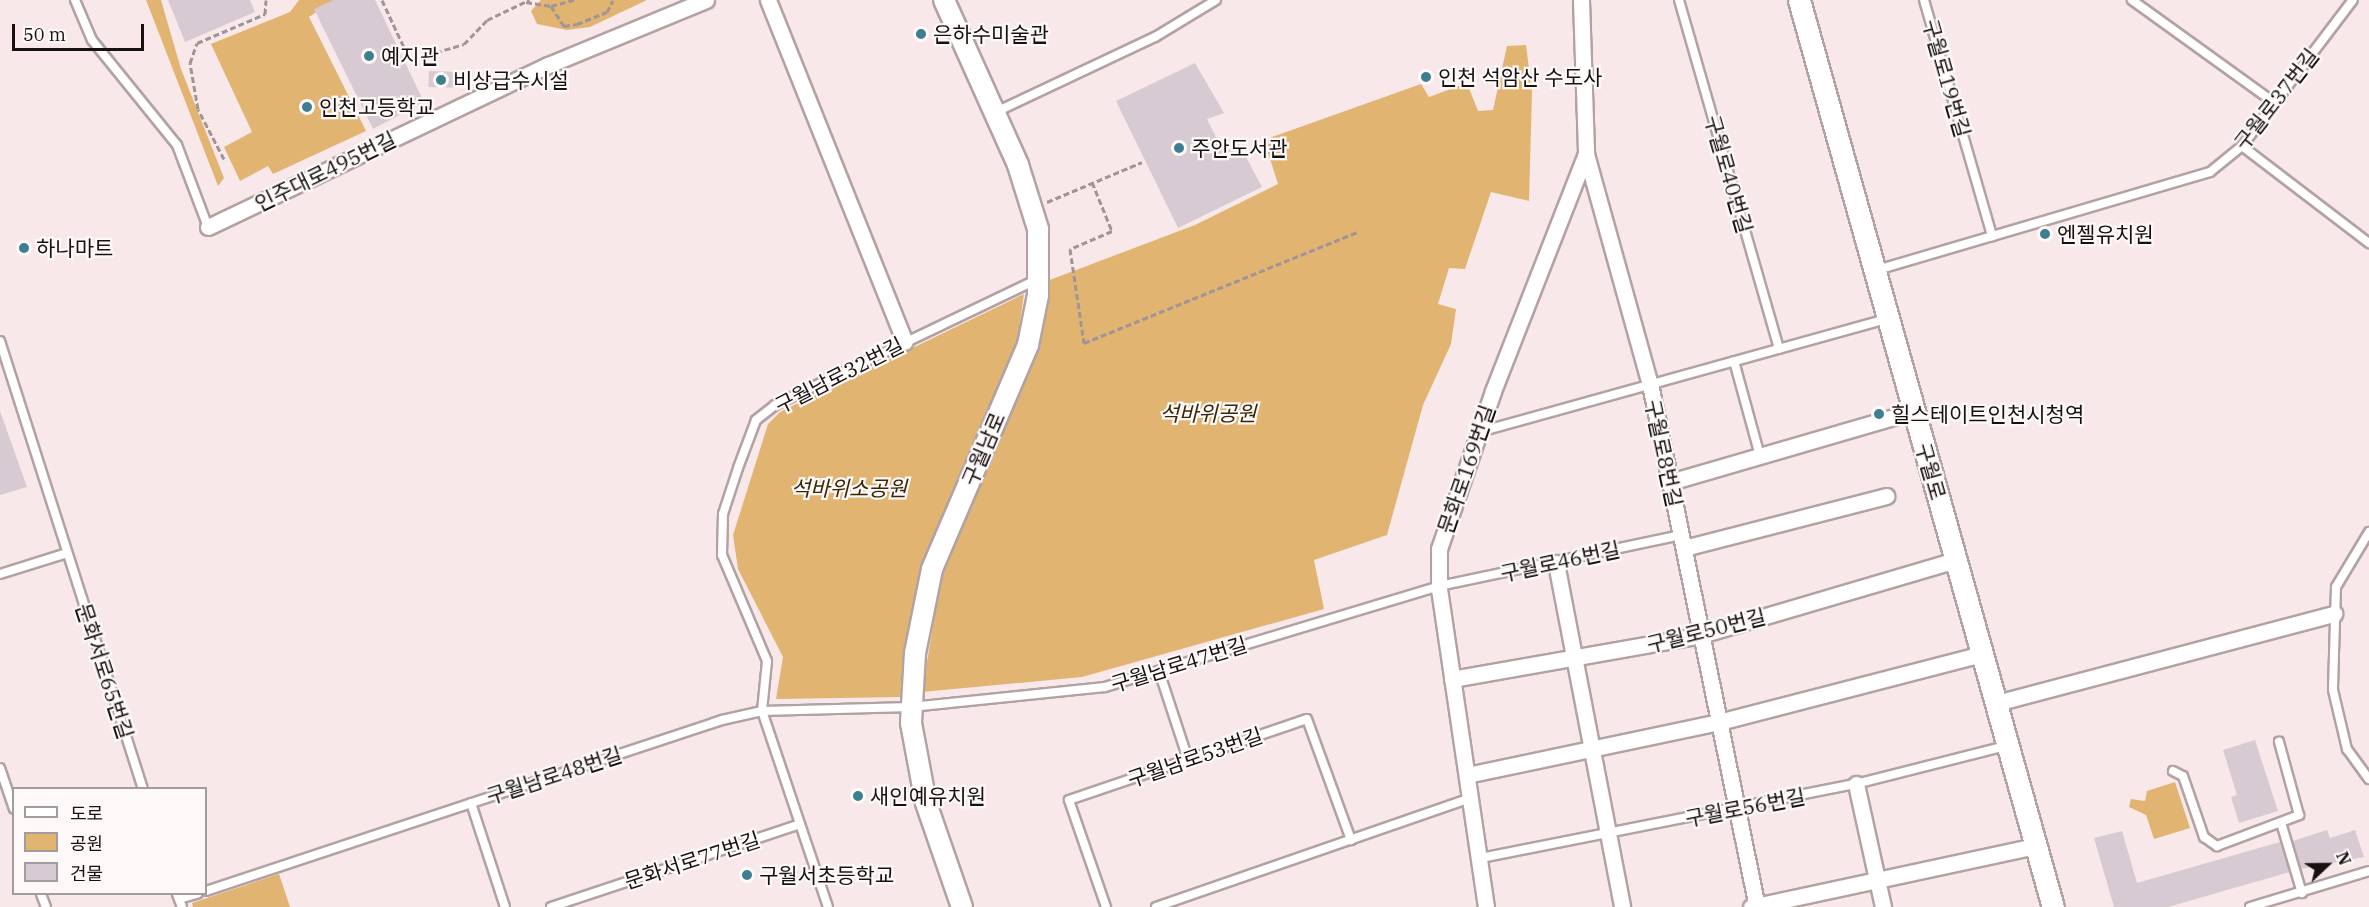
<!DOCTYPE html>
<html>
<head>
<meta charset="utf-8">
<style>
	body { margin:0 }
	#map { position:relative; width:2369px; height:907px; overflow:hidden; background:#f9e8e9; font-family:"IBM Plex Serif","Noto Sans KR",serif }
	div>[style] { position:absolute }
	.green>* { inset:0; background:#e1b472 }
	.building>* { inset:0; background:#d8cad2; transform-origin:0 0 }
	.path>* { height:3px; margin-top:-1.5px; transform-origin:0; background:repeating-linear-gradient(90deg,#a19495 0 6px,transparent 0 9px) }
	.roads { filter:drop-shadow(2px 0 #b2a2a3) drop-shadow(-2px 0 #b2a2a3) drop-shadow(0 2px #b2a2a3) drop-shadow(0 -2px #b2a2a3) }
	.service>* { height:8px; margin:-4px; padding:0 4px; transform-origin:4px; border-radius:4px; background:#fff }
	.minor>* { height:15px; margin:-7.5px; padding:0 7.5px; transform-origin:7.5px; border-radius:7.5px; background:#fff }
	.tertiary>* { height:20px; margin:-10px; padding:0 10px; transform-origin:10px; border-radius:10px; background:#fff }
	.secondary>* { height:21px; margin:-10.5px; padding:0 10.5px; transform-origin:10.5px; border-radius:10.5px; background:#fff }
	.dots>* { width:16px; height:16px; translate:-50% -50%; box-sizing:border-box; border:3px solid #fdf9f9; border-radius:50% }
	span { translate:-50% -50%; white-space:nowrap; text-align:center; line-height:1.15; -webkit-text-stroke:4.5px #fdf9f9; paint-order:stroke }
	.poi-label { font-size:21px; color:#171112 }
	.left { translate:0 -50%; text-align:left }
	.street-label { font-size:21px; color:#171112 }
	.park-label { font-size:21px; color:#3a2605; font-style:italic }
	.legend { position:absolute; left:12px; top:787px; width:195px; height:108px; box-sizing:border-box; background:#fdf9f9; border:2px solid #a19c9d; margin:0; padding:8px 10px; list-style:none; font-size:18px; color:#171112 }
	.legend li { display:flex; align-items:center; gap:12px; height:30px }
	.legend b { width:30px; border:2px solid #a19c9d }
	.north { position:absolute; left:2297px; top:835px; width:60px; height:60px; -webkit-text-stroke:4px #fdf9f9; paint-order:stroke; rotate:68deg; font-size:16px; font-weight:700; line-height:24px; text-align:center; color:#171112 }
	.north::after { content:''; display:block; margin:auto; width:21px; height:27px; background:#171112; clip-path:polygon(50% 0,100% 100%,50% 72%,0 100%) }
	.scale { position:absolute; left:12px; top:24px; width:132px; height:27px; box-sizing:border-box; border:3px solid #171112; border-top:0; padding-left:8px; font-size:18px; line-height:21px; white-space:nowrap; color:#171112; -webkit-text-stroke:4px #fdf9f9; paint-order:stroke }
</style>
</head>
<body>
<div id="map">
	<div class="green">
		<i style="clip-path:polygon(146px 0,161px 0,181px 69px,224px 178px,218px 186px)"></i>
		<i style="clip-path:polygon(299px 0,334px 0,309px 17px,366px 131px,273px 174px,268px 166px,240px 181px,224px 147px,252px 132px,211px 44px,290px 12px)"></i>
		<i style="clip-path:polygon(541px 0,647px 0,590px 27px,567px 30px,537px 24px,531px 11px)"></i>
		<i style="clip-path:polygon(1526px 45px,1532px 92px,1529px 201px,1491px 192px,1465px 269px,1449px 268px,1438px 304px,1456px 309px,1451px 344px,1423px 405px,1387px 535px,1314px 560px,1324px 609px,1082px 677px,922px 692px,943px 565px,1038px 352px,1047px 281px,1195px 225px,1278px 184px,1264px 140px,1421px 84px,1429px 97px,1467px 83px,1478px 111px,1493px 110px,1507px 46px)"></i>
		<i style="clip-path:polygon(1024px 294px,1017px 342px,918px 581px,902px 697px,776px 699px,783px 657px,738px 569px,733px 535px,768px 424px,780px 412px)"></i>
		<i style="clip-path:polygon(2175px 782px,2190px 828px,2154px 839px,2146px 815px,2129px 807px,2131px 799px,2145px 801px,2147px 791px)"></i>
		<i style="clip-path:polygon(279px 874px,290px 907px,193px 907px,192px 903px)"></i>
	</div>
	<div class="building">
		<i style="clip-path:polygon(168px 0,250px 0,255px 12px,185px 42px)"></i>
		<i style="clip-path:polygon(334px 0,375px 0,424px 102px,373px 129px,314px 9px)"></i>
		<i style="clip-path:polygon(1195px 63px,1224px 113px,1207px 119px,1224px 153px,1239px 144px,1262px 187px,1178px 228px,1116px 101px)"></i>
		<i style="left:429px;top:71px;width:25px;height:16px;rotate:2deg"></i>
		<i style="clip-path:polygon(0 411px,27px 487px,0 495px)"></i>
		<i style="clip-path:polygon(2255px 740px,2278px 811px,2239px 823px,2231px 797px,2237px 795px,2223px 750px)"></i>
		<i style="clip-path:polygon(2327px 830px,2330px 838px,2355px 830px,2364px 857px,2301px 869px,2293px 841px)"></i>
		<i style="clip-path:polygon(2122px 831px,2137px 883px,2280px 842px,2290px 872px,2168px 907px,2114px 907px,2094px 838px)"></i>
	</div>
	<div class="path">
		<i style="left:382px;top:0;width:66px;rotate:65deg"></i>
		<i style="left:410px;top:60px;width:56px;rotate:-16.5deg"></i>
		<i style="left:464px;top:44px;width:33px;rotate:-46deg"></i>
		<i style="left:487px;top:20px;width:47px;rotate:-25.5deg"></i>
		<i style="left:526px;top:2px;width:25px;rotate:9deg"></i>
		<i style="left:551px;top:6px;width:24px;rotate:-15deg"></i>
		<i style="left:551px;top:6px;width:24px;rotate:57deg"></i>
		<i style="left:564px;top:26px;width:13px;rotate:-9deg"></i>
		<i style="left:577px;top:24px;width:32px;rotate:-22deg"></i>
		<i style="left:607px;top:12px;width:13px;rotate:-63deg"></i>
		<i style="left:224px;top:159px;width:56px;rotate:-117.5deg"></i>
		<i style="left:198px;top:109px;width:47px;rotate:-99.9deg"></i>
		<i style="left:190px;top:63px;width:21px;rotate:-71deg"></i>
		<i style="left:197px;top:43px;width:74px;rotate:-23.1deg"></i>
		<i style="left:265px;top:14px;width:14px;rotate:-86deg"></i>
		<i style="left:1092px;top:182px;width:53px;rotate:67.8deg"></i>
		<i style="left:1112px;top:231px;width:46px;rotate:156.8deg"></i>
		<i style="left:1070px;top:249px;width:95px;rotate:81.5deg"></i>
		<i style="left:1084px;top:343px;width:295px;rotate:-22.1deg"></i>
		<i style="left:1047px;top:202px;width:103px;rotate:-22.8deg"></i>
	</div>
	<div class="roads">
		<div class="service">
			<i style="left:75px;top:0;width:43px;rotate:67deg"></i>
			<i style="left:92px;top:40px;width:135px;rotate:51deg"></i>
			<i style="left:177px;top:145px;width:88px;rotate:69.3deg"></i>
			<i style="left:1679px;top:0;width:363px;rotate:74deg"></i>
			<i style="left:1924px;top:0;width:246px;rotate:73.9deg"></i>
			<i style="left:2132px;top:0;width:176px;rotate:35.8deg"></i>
			<i style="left:996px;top:112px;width:176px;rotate:-25.3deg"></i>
			<i style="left:1155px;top:37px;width:71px;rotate:-31.2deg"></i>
			<i style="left:2242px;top:146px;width:160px;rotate:37.4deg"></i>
			<i style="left:1877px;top:270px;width:347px;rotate:-16.4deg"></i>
			<i style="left:2210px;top:172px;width:41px;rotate:-39.1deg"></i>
			<i style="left:2242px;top:146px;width:183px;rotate:-52.8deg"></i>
			<i style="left:0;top:341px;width:469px;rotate:72.3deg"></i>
			<i style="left:1734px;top:361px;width:98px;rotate:74.7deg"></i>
			<i style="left:1479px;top:432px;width:423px;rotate:-15.5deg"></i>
			<i style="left:2369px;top:532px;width:64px;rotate:121deg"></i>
			<i style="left:2336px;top:587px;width:103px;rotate:91.7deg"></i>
			<i style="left:2333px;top:690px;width:61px;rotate:76.7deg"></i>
			<i style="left:2347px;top:749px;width:37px;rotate:54deg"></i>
			<i style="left:0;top:574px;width:70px;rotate:-17.4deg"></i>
			<i style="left:1159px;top:671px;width:93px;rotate:71.8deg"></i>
			<i style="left:0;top:768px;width:43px;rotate:71.1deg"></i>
			<i style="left:2173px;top:771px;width:11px;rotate:27deg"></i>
			<i style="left:2183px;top:776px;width:65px;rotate:71deg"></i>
			<i style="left:2204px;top:837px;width:16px;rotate:35deg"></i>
			<i style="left:2217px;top:846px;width:88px;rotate:-20.7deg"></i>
			<i style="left:2299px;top:815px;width:76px;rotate:-105.3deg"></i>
			<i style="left:471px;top:803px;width:109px;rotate:71.9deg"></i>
			<i style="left:2282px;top:826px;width:70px;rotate:73.4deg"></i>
			<i style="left:1481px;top:858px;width:382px;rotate:-11.2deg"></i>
			<i style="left:1856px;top:784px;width:155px;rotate:-14.2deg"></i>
			<i style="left:206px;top:891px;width:544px;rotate:-18.33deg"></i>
			<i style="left:722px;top:720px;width:41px;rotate:-12.7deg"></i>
			<i style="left:762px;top:711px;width:149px;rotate:-1.5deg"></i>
			<i style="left:911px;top:707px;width:195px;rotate:-5.9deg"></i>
			<i style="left:1105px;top:687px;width:349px;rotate:-16.8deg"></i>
			<i style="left:1439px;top:586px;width:247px;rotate:-11.9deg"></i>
			<i style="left:41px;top:894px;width:14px;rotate:69deg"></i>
			<i style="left:177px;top:894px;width:14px;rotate:69deg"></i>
			<i style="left:179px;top:899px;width:19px;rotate:-16deg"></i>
			<i style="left:551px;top:907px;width:262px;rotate:-18.4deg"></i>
			<i style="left:828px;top:907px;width:207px;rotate:-108.6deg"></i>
			<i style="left:762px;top:711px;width:50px;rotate:-84.3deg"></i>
			<i style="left:767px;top:661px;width:115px;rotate:-113deg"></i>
			<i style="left:722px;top:555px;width:41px;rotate:-88.6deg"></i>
			<i style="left:723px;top:514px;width:48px;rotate:-71.9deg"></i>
			<i style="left:738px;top:468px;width:51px;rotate:-69.4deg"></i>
			<i style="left:756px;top:420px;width:24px;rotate:-38deg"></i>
			<i style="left:775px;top:405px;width:289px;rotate:-25.6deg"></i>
			<i style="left:1106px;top:907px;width:113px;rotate:-109.1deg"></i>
			<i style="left:1069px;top:800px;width:251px;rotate:-18.8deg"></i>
			<i style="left:1307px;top:719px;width:129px;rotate:70deg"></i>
			<i style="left:1156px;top:907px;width:333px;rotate:-19.1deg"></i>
			<i style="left:2250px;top:907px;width:124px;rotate:-16.8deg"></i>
		</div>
		<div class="minor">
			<i style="left:768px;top:0;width:368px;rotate:68.2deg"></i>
			<i style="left:1581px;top:0;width:154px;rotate:88.1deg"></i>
			<i style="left:1586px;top:154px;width:239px;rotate:74.5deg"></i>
			<i style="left:1650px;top:384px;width:534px;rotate:78.44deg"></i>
			<i style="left:208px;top:227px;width:377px;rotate:-25.5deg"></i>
			<i style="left:548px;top:65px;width:171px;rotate:-22.4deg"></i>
			<i style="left:1670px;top:482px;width:254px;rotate:-16.2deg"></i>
			<i style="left:1684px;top:548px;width:209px;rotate:-14.4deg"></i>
			<i style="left:1556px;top:563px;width:350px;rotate:79.1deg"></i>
			<i style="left:1452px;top:679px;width:253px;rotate:-10deg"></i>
			<i style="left:1701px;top:635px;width:266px;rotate:-16.4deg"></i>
			<i style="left:1996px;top:703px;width:350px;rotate:-14.8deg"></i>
			<i style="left:1467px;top:775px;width:258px;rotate:-11.9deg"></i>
			<i style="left:1719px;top:722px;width:272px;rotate:-14.5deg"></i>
			<i style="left:1856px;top:784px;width:126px;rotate:77.6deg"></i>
			<i style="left:1486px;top:907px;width:320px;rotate:-98.4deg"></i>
			<i style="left:1439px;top:590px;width:41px;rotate:-90deg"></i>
			<i style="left:1439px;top:549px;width:167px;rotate:-71.1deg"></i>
			<i style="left:1493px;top:391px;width:255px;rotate:-68.6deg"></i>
			<i style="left:1751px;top:907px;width:291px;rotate:-12.1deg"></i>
		</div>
		<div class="tertiary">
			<i style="left:944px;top:0;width:181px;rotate:65.8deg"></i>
			<i style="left:1018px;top:165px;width:67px;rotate:72.6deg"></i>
			<i style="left:1038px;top:229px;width:66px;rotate:90deg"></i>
			<i style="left:1038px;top:295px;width:51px;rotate:101.3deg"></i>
			<i style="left:1028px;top:345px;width:244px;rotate:113.2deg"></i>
			<i style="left:932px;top:569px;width:86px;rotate:101.4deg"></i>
			<i style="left:915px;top:653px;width:70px;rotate:93.3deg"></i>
			<i style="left:911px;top:723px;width:81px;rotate:79.4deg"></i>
			<i style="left:926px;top:803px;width:110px;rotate:70.9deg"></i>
		</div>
		<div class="secondary">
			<i style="left:1799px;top:0;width:942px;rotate:74.36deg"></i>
		</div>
	</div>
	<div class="dots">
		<i style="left:921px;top:34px;background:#3e7e91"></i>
		<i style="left:369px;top:56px;background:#3e7e91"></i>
		<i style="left:1426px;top:77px;background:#3e7e91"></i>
		<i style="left:441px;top:80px;background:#3e7e91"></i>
		<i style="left:307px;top:107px;background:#3e7e91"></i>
		<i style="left:1179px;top:148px;background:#3e7e91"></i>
		<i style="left:2045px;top:234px;background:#3e7e91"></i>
		<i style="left:24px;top:248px;background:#3e7e91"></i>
		<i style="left:1879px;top:414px;background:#3e7e91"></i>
		<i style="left:858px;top:796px;background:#3e7e91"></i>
		<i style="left:747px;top:875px;background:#3e7e91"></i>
	</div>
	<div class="poi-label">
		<span class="left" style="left:933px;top:34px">은하수미술관</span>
		<span class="left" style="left:381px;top:56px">예지관</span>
		<span class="left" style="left:1438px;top:77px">인천 석암산 수도사</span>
		<span class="left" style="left:453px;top:80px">비상급수시설</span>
		<span class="left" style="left:319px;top:107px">인천고등학교</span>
		<span class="left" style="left:1191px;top:148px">주안도서관</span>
		<span class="left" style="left:2057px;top:234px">엔젤유치원</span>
		<span class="left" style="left:36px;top:248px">하나마트</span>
		<span class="left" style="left:1891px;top:414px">힐스테이트인천시청역</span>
		<span class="left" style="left:870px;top:796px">새인예유치원</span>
		<span class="left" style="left:759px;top:875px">구월서초등학교</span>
	</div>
	<div class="street-label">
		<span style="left:1947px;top:78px;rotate:74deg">구월로19번길</span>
		<span style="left:2276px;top:99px;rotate:-52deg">구월로37번길</span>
		<span style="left:325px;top:171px;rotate:-26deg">인주대로495번길</span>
		<span style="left:1729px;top:174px;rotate:74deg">구월로40번길</span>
		<span style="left:839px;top:375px;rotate:-27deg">구월남로32번길</span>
		<span style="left:983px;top:449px;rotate:-67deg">구월남로</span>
		<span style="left:1664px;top:453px;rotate:78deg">구월로8번길</span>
		<span style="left:1466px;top:469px;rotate:-71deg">문화로169번길</span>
		<span style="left:1931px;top:471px;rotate:74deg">구월로</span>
		<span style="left:1560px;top:561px;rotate:-12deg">구월로46번길</span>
		<span style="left:1706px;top:630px;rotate:-14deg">구월로50번길</span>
		<span style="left:1179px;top:664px;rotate:-17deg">구월남로47번길</span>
		<span style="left:105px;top:671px;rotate:72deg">문화서로65번길</span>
		<span style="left:1195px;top:757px;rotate:-19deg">구월남로53번길</span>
		<span style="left:554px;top:775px;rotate:-18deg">구월남로48번길</span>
		<span style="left:1745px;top:807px;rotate:-11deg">구월로56번길</span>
		<span style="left:692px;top:860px;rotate:-18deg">문화서로77번길</span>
	</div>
	<div class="park-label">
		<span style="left:1208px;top:413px">석바위공원</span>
		<span style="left:849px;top:488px">석바위소공원</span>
	</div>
	<ul class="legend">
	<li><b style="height:8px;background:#fff"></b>도로</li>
	<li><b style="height:16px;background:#e1b472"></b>공원</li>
	<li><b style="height:16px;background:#d8cad2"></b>건물</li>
	</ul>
	<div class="north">N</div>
	<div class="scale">50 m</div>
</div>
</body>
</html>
